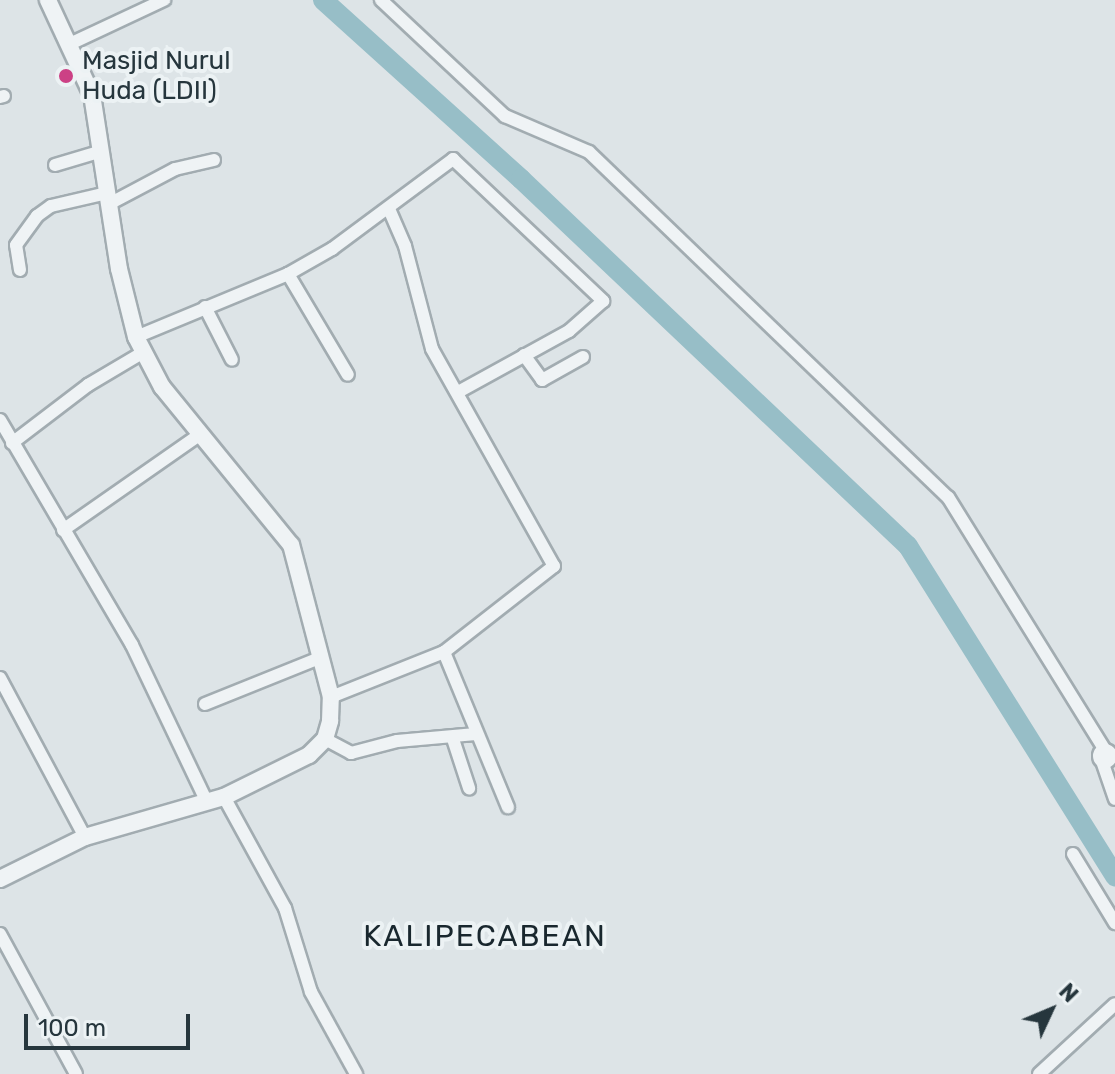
<!DOCTYPE html>
<html>
<head>
<meta charset="utf-8">
<style>
	body { margin:0 }
	#map { position:relative; width:1115px; height:1074px; overflow:hidden; background:#dde4e7; font-family:Rubik,sans-serif }
	div>[style] { position:absolute }
	.river>* { height:20px; margin:-10px; padding:0 10px; transform-origin:10px; border-radius:10px; background:#97bec7 }
	.roads { filter:drop-shadow(2px 0 #a2acb1) drop-shadow(-2px 0 #a2acb1) drop-shadow(0 2px #a2acb1) drop-shadow(0 -2px #a2acb1) }
	.minor>* { height:12px; margin:-6px; padding:0 6px; transform-origin:6px; border-radius:6px; background:#eff3f5 }
	.minor>.ring { margin:-6px; padding:0; box-sizing:content-box; background:none; border:12px solid #eff3f5; border-radius:50% }
	.tertiary>* { height:16px; margin:-8px; padding:0 8px; transform-origin:8px; border-radius:8px; background:#eff3f5 }
	.dots>* { width:22px; height:22px; translate:-50% -50%; box-sizing:border-box; border:4px solid #ecf2f4; border-radius:50% }
	span { translate:-50% -50%; white-space:nowrap; text-align:center; line-height:1.15; -webkit-text-stroke:8px #ecf2f4; paint-order:stroke }
	.poi-label { font-size:26px; color:#26363d }
	.left { translate:0 -50%; text-align:left }
	.quarter-label { font-size:30px; color:#19272e; letter-spacing:2px }
	.north { position:absolute; left:1011px; top:970px; width:80px; height:80px; -webkit-text-stroke:6px #ecf2f4; paint-order:stroke; rotate:46deg; font-size:22px; font-weight:700; line-height:32px; text-align:center; color:#26363d }
	.north::after { content:''; display:block; margin:auto; width:28px; height:36px; background:#26363d; clip-path:polygon(50% 0,100% 100%,50% 72%,0 100%) }
	.scale { position:absolute; left:24px; top:1014px; width:166px; height:36px; box-sizing:border-box; border:4px solid #26363d; border-top:0; padding-left:10px; font-size:24px; line-height:28px; white-space:nowrap; color:#26363d; -webkit-text-stroke:6px #ecf2f4; paint-order:stroke }
</style>
</head>
<body>
<div id="map">
	<div class="river">
		<i style="left:323px;top:0;width:267px;rotate:42.1deg"></i>
		<i style="left:521px;top:179px;width:533px;rotate:43.48deg"></i>
		<i style="left:908px;top:546px;width:390px;rotate:57.9deg"></i>
	</div>
	<div class="roads">
		<div class="minor">
			<i style="left:381px;top:0;width:170px;rotate:43.1deg"></i>
			<i style="left:505px;top:116px;width:91px;rotate:23.2deg"></i>
			<i style="left:589px;top:152px;width:498px;rotate:43.9deg"></i>
			<i style="left:948px;top:497px;width:298px;rotate:58.2deg"></i>
			<i style="left:72px;top:43px;width:102px;rotate:-25.1deg"></i>
			<i style="left:0;top:97px;width:4px;rotate:-14deg"></i>
			<i style="left:55px;top:165px;width:49px;rotate:-16.6deg"></i>
			<i style="left:109px;top:204px;width:75px;rotate:-27.9deg"></i>
			<i style="left:175px;top:169px;width:40px;rotate:-13deg"></i>
			<i style="left:389px;top:209px;width:40px;rotate:66.6deg"></i>
			<i style="left:405px;top:246px;width:106px;rotate:75.3deg"></i>
			<i style="left:432px;top:349px;width:249px;rotate:60.7deg"></i>
			<i style="left:554px;top:566px;width:140px;rotate:142deg"></i>
			<i style="left:20px;top:270px;width:25px;rotate:-99deg"></i>
			<i style="left:16px;top:245px;width:36px;rotate:-54deg"></i>
			<i style="left:37px;top:216px;width:17px;rotate:-36deg"></i>
			<i style="left:51px;top:206px;width:57px;rotate:-13.1deg"></i>
			<i style="left:288px;top:274px;width:117px;rotate:59.3deg"></i>
			<i style="left:205px;top:307px;width:59px;rotate:63deg"></i>
			<i style="left:136px;top:337px;width:165px;rotate:-22.5deg"></i>
			<i style="left:288px;top:274px;width:51px;rotate:-29.6deg"></i>
			<i style="left:332px;top:249px;width:151px;rotate:-36.6deg"></i>
			<i style="left:453px;top:159px;width:207px;rotate:43.4deg"></i>
			<i style="left:603px;top:301px;width:45px;rotate:138.6deg"></i>
			<i style="left:569px;top:331px;width:127px;rotate:151.2deg"></i>
			<i style="left:524px;top:355px;width:31px;rotate:54deg"></i>
			<i style="left:542px;top:380px;width:47px;rotate:-29.3deg"></i>
			<i style="left:0;top:420px;width:261px;rotate:59.6deg"></i>
			<i style="left:132px;top:645px;width:172px;rotate:64.5deg"></i>
			<i style="left:12px;top:443px;width:96px;rotate:-37.3deg"></i>
			<i style="left:88px;top:385px;width:63px;rotate:-30.7deg"></i>
			<i style="left:63px;top:530px;width:166px;rotate:-34.9deg"></i>
			<i style="left:0;top:678px;width:180px;rotate:61.9deg"></i>
			<i style="left:331px;top:697px;width:122px;rotate:-21.7deg"></i>
			<i style="left:444px;top:652px;width:168px;rotate:67.6deg"></i>
			<i style="left:205px;top:704px;width:126px;rotate:-21.9deg"></i>
			<i style="left:325px;top:739px;width:30px;rotate:28deg"></i>
			<i style="left:351px;top:753px;width:48px;rotate:-14.6deg"></i>
			<i style="left:397px;top:741px;width:79px;rotate:-5.1deg"></i>
			<i style="left:453px;top:739px;width:52px;rotate:71.9deg"></i>
			<i class="ring" style="left:1099px;top:750px;width:0;height:0"></i>
			<i style="left:1102px;top:761px;width:40px;rotate:71.1deg"></i>
			<i style="left:224px;top:797px;width:127px;rotate:61.2deg"></i>
			<i style="left:285px;top:908px;width:88px;rotate:72.8deg"></i>
			<i style="left:311px;top:992px;width:94px;rotate:61.2deg"></i>
			<i style="left:1073px;top:854px;width:81px;rotate:58.7deg"></i>
			<i style="left:0;top:934px;width:159px;rotate:61.5deg"></i>
			<i style="left:1039px;top:1074px;width:103px;rotate:-42.6deg"></i>
		</div>
		<div class="tertiary">
			<i style="left:0;top:879px;width:95px;rotate:-26.3deg"></i>
			<i style="left:85px;top:837px;width:145px;rotate:-16.1deg"></i>
			<i style="left:224px;top:797px;width:95px;rotate:-26.3deg"></i>
			<i style="left:309px;top:755px;width:23px;rotate:-45deg"></i>
			<i style="left:325px;top:739px;width:19px;rotate:-74deg"></i>
			<i style="left:330px;top:721px;width:24px;rotate:-88deg"></i>
			<i style="left:331px;top:697px;width:157px;rotate:-104.7deg"></i>
			<i style="left:291px;top:545px;width:204px;rotate:-129.2deg"></i>
			<i style="left:162px;top:387px;width:56px;rotate:-117.5deg"></i>
			<i style="left:136px;top:337px;width:70px;rotate:-104deg"></i>
			<i style="left:119px;top:269px;width:176px;rotate:-98.8deg"></i>
			<i style="left:92px;top:95px;width:105px;rotate:-114.9deg"></i>
		</div>
	</div>
	<div class="dots">
		<i style="left:66px;top:76px;background:#cc4185"></i>
	</div>
	<div class="poi-label">
		<span class="left" style="left:82px;top:76px">Masjid Nurul<br>Huda (LDII)</span>
	</div>
	<div class="quarter-label">
		<span style="left:485px;top:936px">KALIPECABEAN</span>
	</div>
	<div class="north">N</div>
	<div class="scale">100 m</div>
</div>
</body>
</html>
